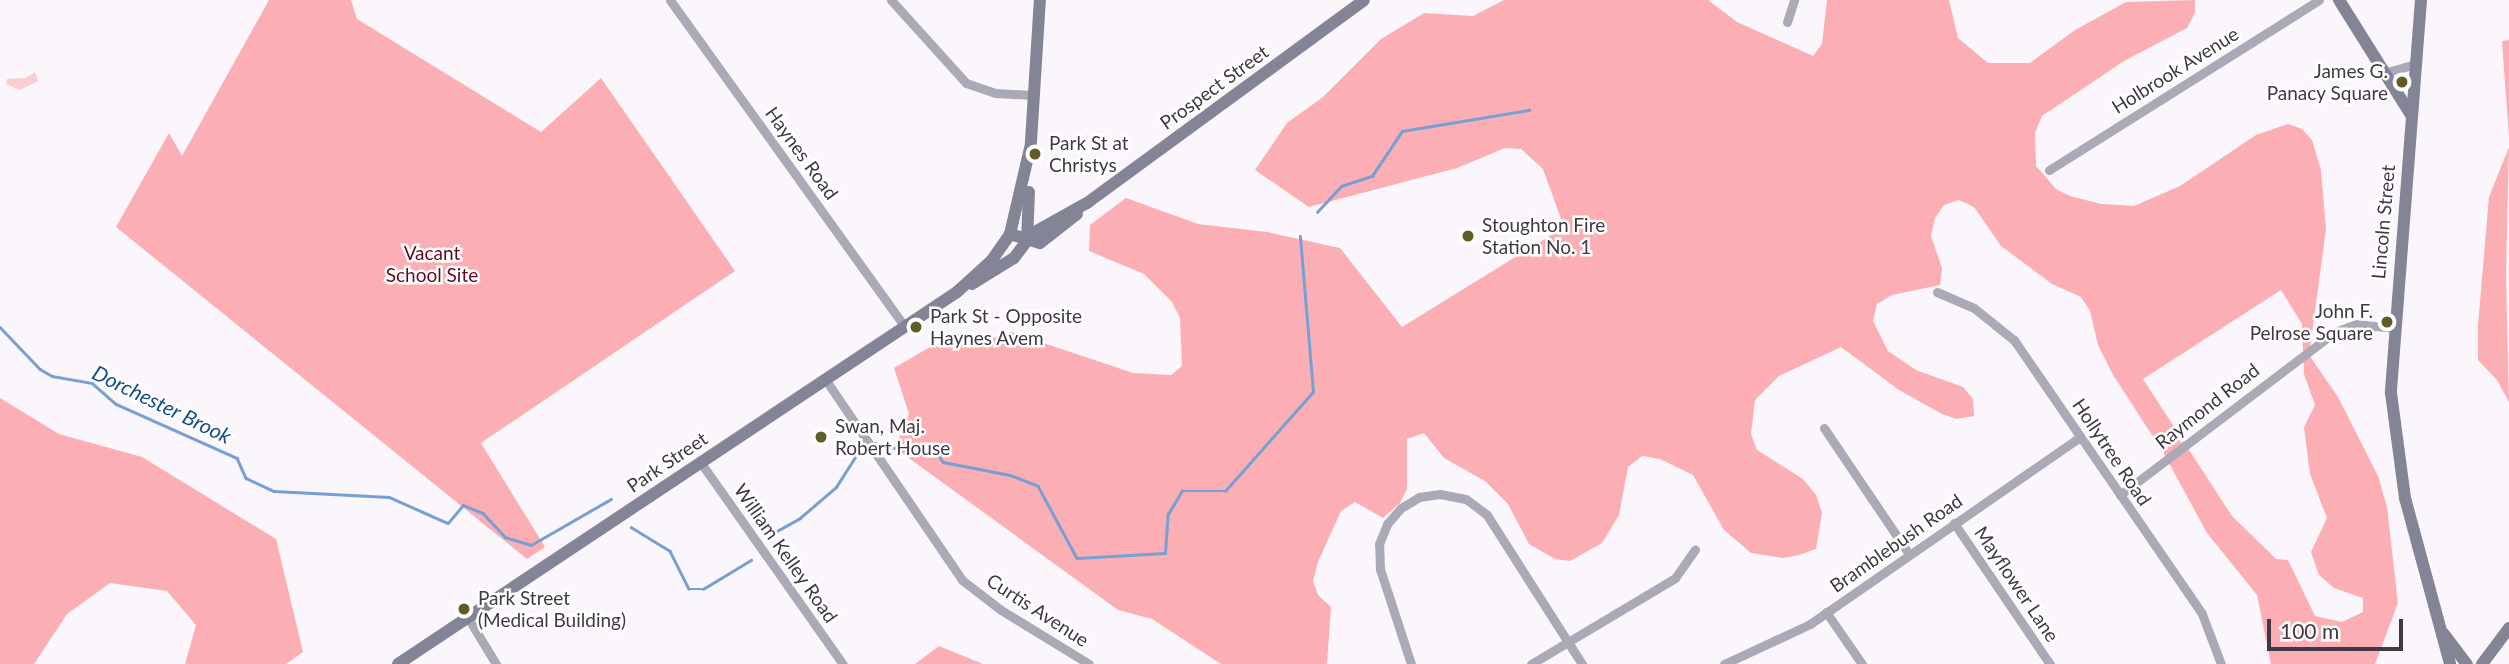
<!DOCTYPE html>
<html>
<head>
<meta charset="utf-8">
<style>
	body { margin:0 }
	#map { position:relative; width:2509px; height:664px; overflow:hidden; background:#faf6fc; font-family:Lato,sans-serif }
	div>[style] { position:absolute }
	.green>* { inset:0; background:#fccdd0 }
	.forest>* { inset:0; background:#fbafb5 }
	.stream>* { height:2.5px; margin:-1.25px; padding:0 1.25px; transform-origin:1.25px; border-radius:1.25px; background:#769fd3 }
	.street>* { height:9px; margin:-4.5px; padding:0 4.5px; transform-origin:4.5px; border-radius:4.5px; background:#aaaab7 }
	.secondary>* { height:12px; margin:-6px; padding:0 6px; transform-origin:6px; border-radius:6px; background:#848497 }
	.dots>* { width:19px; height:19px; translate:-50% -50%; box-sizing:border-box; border:4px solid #fff; border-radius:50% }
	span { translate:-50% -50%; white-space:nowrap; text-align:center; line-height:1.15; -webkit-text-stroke:5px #fff; paint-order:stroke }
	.street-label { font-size:19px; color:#403843 }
	.poi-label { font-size:19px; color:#403843 }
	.right { translate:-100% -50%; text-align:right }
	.left { translate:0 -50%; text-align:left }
	.park-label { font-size:19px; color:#630a20 }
	.water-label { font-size:21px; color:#174d8d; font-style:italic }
	.scale { position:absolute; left:2267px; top:619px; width:136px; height:32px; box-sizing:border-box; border:4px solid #403843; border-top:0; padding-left:9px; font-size:21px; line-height:24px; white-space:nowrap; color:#403843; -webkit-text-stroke:5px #fff; paint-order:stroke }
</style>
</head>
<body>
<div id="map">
	<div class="green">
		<i style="clip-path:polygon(35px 72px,38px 81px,20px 90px,6px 84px,7px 79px,26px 78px)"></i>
	</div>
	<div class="forest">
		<i style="clip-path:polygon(269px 0,351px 0,357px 19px,541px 132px,601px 78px,735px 271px,481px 443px,545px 547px,527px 559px,116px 227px,169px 133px,182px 156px)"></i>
		<i style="clip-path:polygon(evenodd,1504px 0,1708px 0,1737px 22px,1813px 56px,1822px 44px,1827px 0,1949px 0,1958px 38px,1988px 63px,2030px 63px,2075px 30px,2126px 2px,2195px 0,2195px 13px,2187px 28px,2124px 61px,2042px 116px,2035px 133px,2036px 166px,2056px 189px,2070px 196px,2101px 204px,2134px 206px,2180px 186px,2256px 135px,2288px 124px,2302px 129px,2312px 140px,2321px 170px,2326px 229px,2309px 355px,2338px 397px,2378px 476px,2387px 507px,2398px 603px,2375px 664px,2271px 664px,2257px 595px,2207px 533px,2163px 452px,2113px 375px,2098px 345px,2090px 311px,2081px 297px,2052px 284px,2001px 246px,1974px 207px,1959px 200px,1944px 205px,1935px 218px,1931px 236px,1942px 268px,1940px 285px,1892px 295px,1877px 304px,1873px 321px,1888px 351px,1916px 370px,1963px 387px,1973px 399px,1974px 416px,1956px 419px,1942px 414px,1899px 390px,1841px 347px,1779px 376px,1755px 400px,1751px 434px,1757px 450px,1803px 479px,1816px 495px,1822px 513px,1816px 549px,1799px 555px,1783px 558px,1751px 553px,1724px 530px,1693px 475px,1660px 459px,1642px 456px,1628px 467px,1619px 515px,1602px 543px,1570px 561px,1555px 559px,1529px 544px,1508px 504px,1485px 481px,1444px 458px,1424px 433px,1407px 439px,1407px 489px,1400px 503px,1383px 518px,1355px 502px,1341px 511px,1318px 562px,1313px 581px,1318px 595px,1331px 607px,1327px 664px,1221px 664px,1152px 619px,1118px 610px,895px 448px,909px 414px,894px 368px,930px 347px,976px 344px,1011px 332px,1133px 373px,1171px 375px,1182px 366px,1180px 318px,1172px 302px,1144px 274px,1089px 251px,1090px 225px,1126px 198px,1198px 224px,1267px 232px,1340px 248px,1402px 327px,1564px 227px,1543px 169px,1521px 149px,1505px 148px,1457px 168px,1309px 207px,1255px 170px,1287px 123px,1323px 97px,1381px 39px,1424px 13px,1473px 16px,1504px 0,2281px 290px,2302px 324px,2304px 374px,2315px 405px,2304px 427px,2310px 474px,2327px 518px,2311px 552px,2319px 575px,2334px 588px,2363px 598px,2363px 612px,2342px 622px,2315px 616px,2288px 560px,2276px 559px,2232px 516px,2143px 379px,2281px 290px)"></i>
		<i style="clip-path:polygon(2509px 40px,2509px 137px,2502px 41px)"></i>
		<i style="clip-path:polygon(2509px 147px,2506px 274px,2509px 402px,2497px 380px,2478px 360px,2478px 325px,2489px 197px)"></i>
		<i style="clip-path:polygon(0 398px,59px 434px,142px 457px,276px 539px,303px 652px,286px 664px,185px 664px,196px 625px,167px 591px,110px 583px,67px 614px,34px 664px,0 664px)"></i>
		<i style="clip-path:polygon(939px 646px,983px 664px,915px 664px)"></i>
	</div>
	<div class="stream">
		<i style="left:1317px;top:212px;width:35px;rotate:-47deg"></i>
		<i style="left:1341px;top:186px;width:33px;rotate:-18deg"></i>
		<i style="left:1372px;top:176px;width:54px;rotate:-56.3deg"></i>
		<i style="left:1402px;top:131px;width:129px;rotate:-9.4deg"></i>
		<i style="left:0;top:327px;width:58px;rotate:46.4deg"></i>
		<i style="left:40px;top:369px;width:14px;rotate:30deg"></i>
		<i style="left:52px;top:376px;width:41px;rotate:9.9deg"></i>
		<i style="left:92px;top:383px;width:32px;rotate:41deg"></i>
		<i style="left:116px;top:404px;width:133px;rotate:24.1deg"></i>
		<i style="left:237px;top:458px;width:22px;rotate:66deg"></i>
		<i style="left:246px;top:478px;width:31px;rotate:25deg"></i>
		<i style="left:274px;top:491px;width:115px;rotate:3deg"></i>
		<i style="left:389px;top:497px;width:64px;rotate:23.8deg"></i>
		<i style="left:448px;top:523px;width:23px;rotate:-50deg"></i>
		<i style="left:463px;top:505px;width:22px;rotate:22deg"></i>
		<i style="left:483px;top:513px;width:33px;rotate:47deg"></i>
		<i style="left:505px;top:537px;width:27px;rotate:17deg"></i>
		<i style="left:531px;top:545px;width:92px;rotate:-29.9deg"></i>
		<i style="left:875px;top:443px;width:33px;rotate:14deg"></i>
		<i style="left:907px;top:451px;width:28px;rotate:-2deg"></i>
		<i style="left:935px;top:450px;width:14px;rotate:56deg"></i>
		<i style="left:943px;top:462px;width:68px;rotate:11deg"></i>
		<i style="left:1010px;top:475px;width:30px;rotate:21deg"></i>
		<i style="left:1038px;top:486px;width:82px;rotate:61.6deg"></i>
		<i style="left:1077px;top:558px;width:88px;rotate:-3.3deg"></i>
		<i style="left:1165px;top:553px;width:39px;rotate:-86deg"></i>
		<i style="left:1168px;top:514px;width:27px;rotate:-59deg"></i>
		<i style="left:1182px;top:491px;width:43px"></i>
		<i style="left:1225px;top:491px;width:132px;rotate:-48.4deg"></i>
		<i style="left:1313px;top:392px;width:156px;rotate:-94.8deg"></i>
		<i style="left:631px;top:527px;width:46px;rotate:31.6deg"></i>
		<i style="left:670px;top:551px;width:42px;rotate:63.4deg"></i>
		<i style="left:689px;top:589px;width:14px"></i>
		<i style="left:703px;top:589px;width:56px;rotate:-31.1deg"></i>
		<i style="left:766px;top:537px;width:39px;rotate:-29deg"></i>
		<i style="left:800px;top:518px;width:48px;rotate:-40.7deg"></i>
		<i style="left:836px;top:487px;width:43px;rotate:-57.4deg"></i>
	</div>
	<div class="street">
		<i style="left:670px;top:0;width:401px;rotate:54.3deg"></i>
		<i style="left:891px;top:0;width:112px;rotate:47.9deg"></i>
		<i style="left:966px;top:83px;width:31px;rotate:19deg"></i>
		<i style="left:995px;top:93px;width:38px;rotate:3deg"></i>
		<i style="left:1787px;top:22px;width:23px;rotate:-72deg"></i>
		<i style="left:2384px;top:73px;width:33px;rotate:-16deg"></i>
		<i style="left:2049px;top:170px;width:319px;rotate:-32.2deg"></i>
		<i style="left:1937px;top:292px;width:40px;rotate:23.4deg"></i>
		<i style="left:1974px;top:308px;width:51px;rotate:38.7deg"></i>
		<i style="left:2014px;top:340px;width:332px;rotate:55.5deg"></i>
		<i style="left:2202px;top:614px;width:53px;rotate:69.2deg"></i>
		<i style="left:825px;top:379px;width:243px;rotate:55.7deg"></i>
		<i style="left:962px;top:580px;width:49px;rotate:37.6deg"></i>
		<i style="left:1001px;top:610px;width:103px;rotate:31.5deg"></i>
		<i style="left:1824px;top:428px;width:152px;rotate:56deg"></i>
		<i style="left:701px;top:463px;width:246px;rotate:54.8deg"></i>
		<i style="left:2120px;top:495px;width:270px;rotate:-37.2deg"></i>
		<i style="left:2335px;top:332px;width:22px;rotate:-21deg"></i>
		<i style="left:2356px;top:324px;width:37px;rotate:6deg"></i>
		<i style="left:1954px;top:523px;width:171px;rotate:55.8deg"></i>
		<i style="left:1826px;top:612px;width:63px;rotate:55.3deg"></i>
		<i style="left:468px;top:618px;width:54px;rotate:58.7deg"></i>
		<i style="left:1411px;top:664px;width:100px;rotate:-108.1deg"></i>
		<i style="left:1380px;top:569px;width:25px;rotate:-92deg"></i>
		<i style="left:1379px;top:544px;width:22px;rotate:-68deg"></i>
		<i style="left:1387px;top:524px;width:21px;rotate:-49deg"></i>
		<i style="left:1401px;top:508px;width:21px;rotate:-31deg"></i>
		<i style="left:1419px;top:497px;width:21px;rotate:-8deg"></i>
		<i style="left:1440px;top:494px;width:26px;rotate:11deg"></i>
		<i style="left:1466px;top:499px;width:26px;rotate:37deg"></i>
		<i style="left:1487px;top:515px;width:177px;rotate:57.5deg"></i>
		<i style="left:1531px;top:664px;width:168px;rotate:-30.8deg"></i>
		<i style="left:1675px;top:578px;width:35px;rotate:-55deg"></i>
		<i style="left:1724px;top:664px;width:95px;rotate:-24.9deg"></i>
		<i style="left:1810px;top:624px;width:328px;rotate:-34.7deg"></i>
	</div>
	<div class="secondary">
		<i style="left:2339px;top:0;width:136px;rotate:57.9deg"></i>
		<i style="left:2421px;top:0;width:394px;rotate:94.4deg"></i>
		<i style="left:2391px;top:393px;width:106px;rotate:82.4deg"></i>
		<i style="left:2405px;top:498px;width:172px;rotate:74.8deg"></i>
		<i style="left:1030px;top:157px;width:157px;rotate:-86.4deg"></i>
		<i style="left:1010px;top:234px;width:31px;rotate:17deg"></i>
		<i style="left:1040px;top:243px;width:47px;rotate:-38.1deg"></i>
		<i style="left:1027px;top:241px;width:49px;rotate:-87.7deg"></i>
		<i style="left:972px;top:284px;width:49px;rotate:-31.8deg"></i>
		<i style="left:1014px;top:258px;width:31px;rotate:-53deg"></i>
		<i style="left:1033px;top:233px;width:62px;rotate:-29.1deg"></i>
		<i style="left:1087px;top:203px;width:343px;rotate:-36.2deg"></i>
		<i style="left:2444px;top:634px;width:38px;rotate:53deg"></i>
		<i style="left:398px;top:664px;width:671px;rotate:-33.64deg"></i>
		<i style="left:957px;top:292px;width:47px;rotate:-42.4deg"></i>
		<i style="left:992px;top:260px;width:32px;rotate:-55deg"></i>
		<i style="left:1010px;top:234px;width:88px;rotate:-76.9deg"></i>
		<i style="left:2482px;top:664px;width:45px;rotate:-53.1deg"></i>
	</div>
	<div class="dots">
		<i style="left:2402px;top:82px;background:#615b28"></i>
		<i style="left:1035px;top:154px;background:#615b28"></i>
		<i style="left:1468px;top:236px;background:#615b28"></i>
		<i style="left:2387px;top:322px;background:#615b28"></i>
		<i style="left:916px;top:327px;background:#615b28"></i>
		<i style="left:821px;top:437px;background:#615b28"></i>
		<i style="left:464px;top:609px;background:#615b28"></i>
	</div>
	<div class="street-label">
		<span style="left:2175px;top:70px;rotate:-32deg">Holbrook Avenue</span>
		<span style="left:1214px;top:87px;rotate:-36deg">Prospect Street</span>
		<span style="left:802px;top:153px;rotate:54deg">Haynes Road</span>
		<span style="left:2383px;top:222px;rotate:-85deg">Lincoln Street</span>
		<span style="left:2207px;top:406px;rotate:-38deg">Raymond Road</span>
		<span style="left:2112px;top:452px;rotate:56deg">Hollytree Road</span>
		<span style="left:667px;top:462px;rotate:-34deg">Park Street</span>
		<span style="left:1896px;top:543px;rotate:-35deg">Bramblebush Road</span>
		<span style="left:786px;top:553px;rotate:55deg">William Kelley Road</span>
		<span style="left:2017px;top:584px;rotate:56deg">Mayflower Lane</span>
		<span style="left:1038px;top:610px;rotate:33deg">Curtis Avenue</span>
	</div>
	<div class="poi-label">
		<span class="right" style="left:2388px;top:82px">James G.<br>Panacy Square</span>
		<span class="left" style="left:1049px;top:154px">Park St at<br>Christys</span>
		<span class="left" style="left:1482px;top:236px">Stoughton Fire<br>Station No. 1</span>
		<span class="right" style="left:2373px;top:322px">John F.<br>Pelrose Square</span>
		<span class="left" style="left:930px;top:327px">Park St - Opposite<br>Haynes Avem</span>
		<span class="left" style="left:835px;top:437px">Swan, Maj.<br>Robert House</span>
		<span class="left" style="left:478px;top:609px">Park Street<br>(Medical Building)</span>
	</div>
	<div class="park-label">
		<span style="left:432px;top:264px">Vacant<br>School Site</span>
	</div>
	<div class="water-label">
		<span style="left:162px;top:404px;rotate:26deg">Dorchester Brook</span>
	</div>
	<div class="scale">100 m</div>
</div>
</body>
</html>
